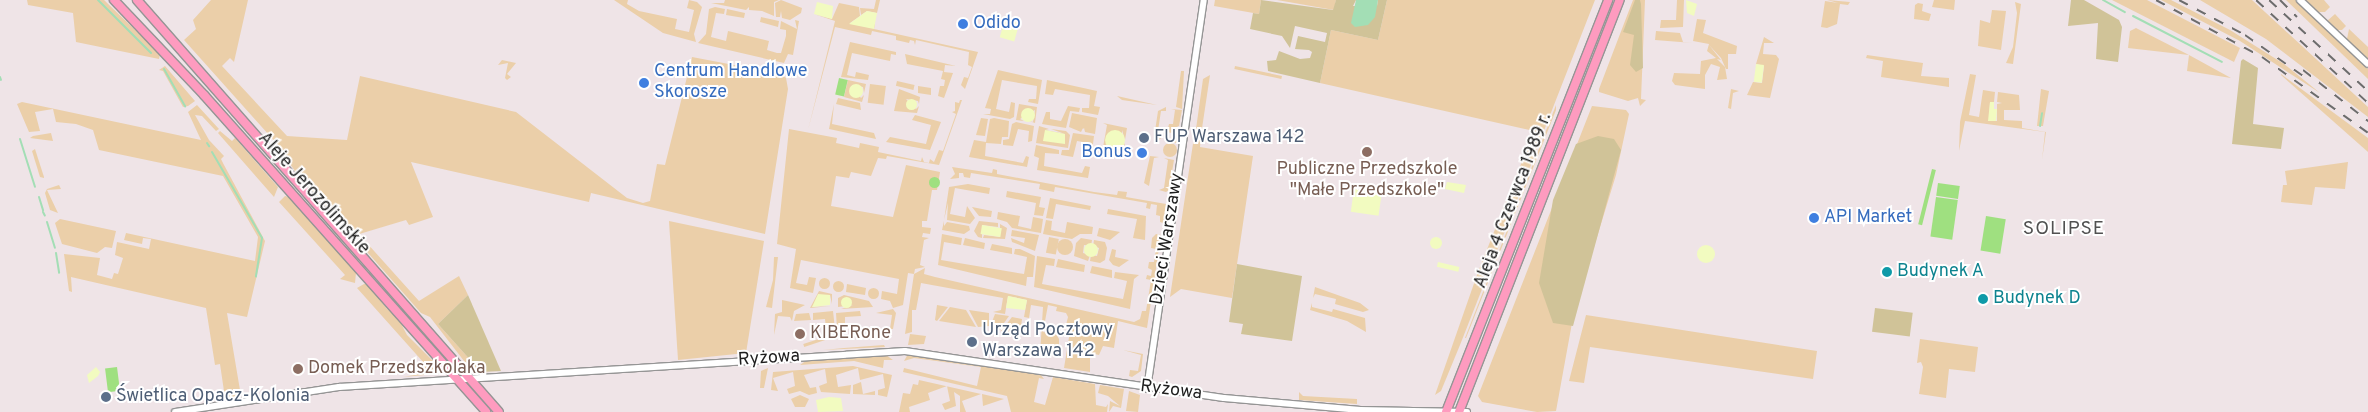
<!DOCTYPE html>
<html>
<head>
<meta charset="utf-8">
<style>
	body { margin:0 }
	#map { position:relative; width:2368px; height:412px; overflow:hidden; background:#efe4e7; font-family:Overpass,sans-serif }
	div>[style] { position:absolute }
	.grass>* { inset:0; background:#ebcfa9; transform-origin:0 0 }
	.round { border-radius:50% }
	.forest>* { inset:0; background:#d0c398; transform-origin:0 0 }
	.park>* { inset:0; background:#f2fbc0; transform-origin:0 0 }
	.pitch>* { inset:0; background:#9fe080; transform-origin:0 0 }
	.water>* { inset:0; background:#a3deb5 }
	.stream>* { height:2px; margin:-1px; padding:0 1px; transform-origin:1px; border-radius:1px; background:#a3deb5 }
	.roads { filter:drop-shadow(1px 0 #959595) drop-shadow(-1px 0 #959595) drop-shadow(0 1px #959595) drop-shadow(0 -1px #959595) }
	.minor>* { height:6px; margin:-3px; padding:0 3px; transform-origin:3px; border-radius:3px; background:#fff }
	.major>* { height:8px; margin:-4px; padding:0 4px; transform-origin:4px; border-radius:4px; background:#fe9bbf }
	.rail>* { height:2px; margin-top:-1px; transform-origin:0; background:repeating-linear-gradient(90deg,#6c6c6c 0 10px,transparent 0 20px) }
	.dots>* { width:14px; height:14px; translate:-50% -50%; box-sizing:border-box; border:2px solid #fff; border-radius:50% }
	span { translate:-50% -50%; white-space:nowrap; text-align:center; line-height:1.15; -webkit-text-stroke:4px #fff; paint-order:stroke }
	.shop-label { font-size:18px; color:#366cbe }
	.left { translate:0 -50%; text-align:left }
	.right { translate:-100% -50%; text-align:right }
	.service-label { font-size:18px; color:#4e5e75 }
	.education-label { font-size:18px; color:#785e54 }
	.street-label { font-size:18px; color:#1e1e1e }
	.culture-label { font-size:18px; color:#0d838f }
	.neighbourhood-label { font-size:19px; color:#515151; letter-spacing:1px }
</style>
</head>
<body>
<div id="map">
	<div class="grass">
		<i style="clip-path:polygon(27px 0,104px 0,160px 54px,159px 59px,76px 42px,73px 13px,28px 5px)"></i>
		<i style="clip-path:polygon(211px 0,248px 0,234px 62px,230px 58px,222px 66px,287px 136px,347px 140px,360px 76px,516px 112px,627px 198px,643px 203px,650px 201px,657px 164px,665px 165px,692px 57px,781px 74px,786px 78px,788px 89px,765px 234px,591px 193px,589px 202px,411px 162px,433px 217px,409px 225px,406px 220px,356px 235px,350px 227px,345px 227px,296px 173px,278px 145px,184px 40px,196px 29px,193px 20px)"></i>
		<i style="clip-path:polygon(614px 0,628px 0,627px 4px,639px 11px,677px 19px,675px 29px,689px 32px,694px 10px,687px 8px,689px 0,697px 2px,702px 7px,694px 34px,696px 42px,663px 33px)"></i>
		<i style="clip-path:polygon(725px 0,779px 0,774px 2px,774px 16px,762px 11px,749px 10px,749px 7px,746px 10px,711px 3px,724px 3px)"></i>
		<i style="clip-path:polygon(781px 0,802px 8px,801px 13px,790px 20px,782px 18px,781px 11px,780px 17px,776px 17px,775px 3px)"></i>
		<i style="clip-path:polygon(876px 0,880px 0,877px 13px,867px 11px,861px 15px,860px 8px,874px 9px)"></i>
		<i style="clip-path:polygon(1215px 0,1261px 0,1259px 14px,1214px 6px)"></i>
		<i style="clip-path:polygon(1277px 0,1336px 0,1334px 10px)"></i>
		<i style="clip-path:polygon(1387px 0,1595px 0,1536px 151px,1528px 147px,1534px 131px,1320px 83px,1331px 30px,1378px 40px)"></i>
		<i style="clip-path:polygon(1633px 0,1645px 0,1641px 99px,1646px 100px,1640px 106px,1638px 98px,1628px 101px,1599px 92px,1599px 89px)"></i>
		<i style="clip-path:polygon(1677px 0,1684px 0,1683px 27px,1660px 28px,1661px 20px,1676px 20px)"></i>
		<i style="clip-path:polygon(1827px 0,1850px 2px,1848px 5px,1840px 4px,1837px 24px,1827px 28px,1821px 27px,1825px 1px,1838px 3px)"></i>
		<i style="clip-path:polygon(1934px 0,1955px 0,1954px 10px,1932px 7px)"></i>
		<i style="clip-path:polygon(2112px 0,2147px 0,2240px 48px,2234px 62px)"></i>
		<i style="clip-path:polygon(2161px 0,2171px 0,2230px 30px,2284px 64px,2320px 93px,2240px 41px)"></i>
		<i style="clip-path:polygon(2200px 0,2252px 0,2368px 107px,2368px 117px,2266px 39px)"></i>
		<i style="clip-path:polygon(2286px 0,2296px 0,2368px 69px,2368px 79px)"></i>
		<i style="clip-path:polygon(2305px 0,2324px 0,2330px 7px,2325px 12px,2318px 12px)"></i>
		<i style="clip-path:polygon(2015px 2px,2021px 4px,2013px 64px,2006px 63px,2013px 47px,2017px 13px)"></i>
		<i style="clip-path:polygon(839px 3px,859px 7px,860px 16px,850px 23px,875px 24px,874px 29px,978px 52px,965px 89px,961px 85px,964px 77px,968px 78px,972px 67px,968px 65px,969px 52px,916px 40px,915px 45px,914px 41px,910px 40px,909px 43px,896px 40px,896px 36px,872px 31px,871px 35px,835px 27px,808px 130px,835px 21px,814px 14px,832px 19px)"></i>
		<i style="clip-path:polygon(1918px 3px,1923px 4px,1922px 11px,1931px 14px,1929px 21px,1914px 19px,1915px 5px)"></i>
		<i style="clip-path:polygon(715px 7px,725px 9px,724px 14px,716px 13px,711px 37px,726px 41px,728px 31px,769px 41px,767px 50px,777px 53px,781px 53px,786px 36px,786px 30px,780px 29px,781px 21px,797px 29px,795px 20px,799px 21px,793px 55px,788px 54px,784px 63px,698px 43px,706px 34px,709px 9px)"></i>
		<i style="clip-path:polygon(727px 9px,745px 13px,744px 18px,726px 15px)"></i>
		<i style="clip-path:polygon(1992px 10px,2006px 11px,2001px 50px,1978px 46px,1980px 20px,1990px 23px)"></i>
		<i style="clip-path:polygon(2335px 14px,2346px 26px,2342px 30px,2336px 30px,2327px 21px)"></i>
		<i style="clip-path:polygon(761px 17px,779px 21px,778px 27px,760px 22px)"></i>
		<i style="clip-path:polygon(1697px 19px,1706px 20px,1703px 33px,1737px 46px,1736px 54px,1728px 54px,1728px 69px,1726px 69px,1721px 58px,1709px 45px,1721px 60px,1717px 59px,1725px 67px,1727px 79px,1717px 80px,1720px 67px,1711px 64px,1705px 75px,1705px 89px,1675px 85px,1672px 81px,1674px 73px,1700px 74px,1701px 61px,1716px 58px,1707px 51px,1709px 44px,1693px 41px)"></i>
		<i style="clip-path:polygon(2136px 28px,2189px 55px,2231px 78px,2187px 71px,2189px 55px,2128px 48px,2130px 31px)"></i>
		<i style="clip-path:polygon(2349px 29px,2368px 47px,2368px 60px,2347px 39px)"></i>
		<i style="clip-path:polygon(1656px 31px,1680px 33px,1683px 42px,1693px 43px,1655px 40px)"></i>
		<i style="clip-path:polygon(1764px 37px,1774px 43px,1764px 43px,1763px 54px,1776px 55px,1779px 59px,1770px 98px,1747px 95px,1753px 82px,1762px 83px,1764px 66px,1756px 64px)"></i>
		<i style="clip-path:polygon(850px 42px,896px 52px,896px 55px,891px 54px,890px 61px,852px 53px,847px 75px,855px 77px,856px 72px,869px 75px,868px 80px,841px 77px)"></i>
		<i style="clip-path:polygon(905px 54px,956px 66px,945px 65px,944px 72px,953px 73px,944px 98px,938px 96px,940px 86px,944px 86px,945px 80px,941px 79px,943px 71px,907px 64px)"></i>
		<i style="clip-path:polygon(1867px 55px,1923px 63px,1921px 76px,1949px 78px,1949px 87px,1881px 77px,1883px 61px,1866px 58px)"></i>
		<i style="clip-path:polygon(502px 60px,516px 63px,507px 74px,511px 77px,507px 80px,505px 78px,508px 63px,498px 65px)"></i>
		<i style="clip-path:polygon(165px 66px,195px 101px,188px 106px,183px 107px,163px 71px,159px 70px)"></i>
		<i style="left:1235px;top:66px;width:48px;height:3px;rotate:12deg"></i>
		<i style="clip-path:polygon(998px 70px,1042px 80px,1038px 104px,1028px 102px,1029px 99px,1036px 99px,1037px 86px,1002px 80px,996px 109px,1009px 112px,1011px 102px,1015px 103px,1014px 117px,1010px 119px,983px 114px,990px 114px,991px 109px,985px 108px)"></i>
		<i style="clip-path:polygon(1181px 71px,1184px 71px,1182px 109px,1176px 107px)"></i>
		<i style="clip-path:polygon(1970px 74px,1976px 75px,1969px 115px,1979px 117px,1983px 90px,1995px 92px,1994px 102px,1990px 102px,1989px 121px,1997px 121px,1997px 104px,2002px 103px,1997px 102px,1998px 92px,2019px 95px,2020px 110px,2004px 110px,2004px 120px,2022px 121px,2022px 128px,2046px 132px,2042px 160px,2045px 132px,1965px 121px,1959px 151px,1960px 122px)"></i>
		<i style="clip-path:polygon(2281px 74px,2368px 138px,2368px 152px,2281px 75px)"></i>
		<i style="clip-path:polygon(1210px 75px,1201px 135px,1195px 136px,1203px 79px)"></i>
		<i style="clip-path:polygon(848px 80px,866px 84px,864px 93px,863px 87px,852px 85px,861px 98px,864px 95px,862px 102px,844px 97px)"></i>
		<i style="clip-path:polygon(1047px 80px,1097px 91px,1094px 106px,1100px 107px,1098px 115px,1082px 112px,1082px 108px,1089px 108px,1090px 95px,1055px 89px,1053px 95px,1045px 94px)"></i>
		<i style="left:897px;top:81px;width:18px;height:5px;rotate:13deg"></i>
		<i style="left:870px;top:84px;width:16px;height:19px;rotate:7deg"></i>
		<i style="clip-path:polygon(918px 86px,931px 88px,931px 95px,918px 93px)"></i>
		<i style="clip-path:polygon(899px 89px,920px 97px,919px 104px,918px 101px,906px 99px,916px 109px,919px 106px,917px 113px,894px 111px)"></i>
		<i style="clip-path:polygon(1731px 89px,1739px 91px,1733px 93px,1731px 109px,1728px 108px)"></i>
		<i style="clip-path:polygon(2041px 89px,2049px 91px,2043px 126px,2037px 126px)"></i>
		<i style="clip-path:polygon(1117px 96px,1157px 105px,1122px 100px)"></i>
		<i style="clip-path:polygon(838px 98px,860px 103px,861px 110px,836px 104px)"></i>
		<i style="clip-path:polygon(960px 100px,962px 100px,939px 165px,887px 156px,886px 159px,878px 158px,871px 176px,851px 172px,849px 178px,836px 176px,831px 206px,893px 217px,906px 165px,940px 172px,937px 190px,932px 190px,927px 221px,922px 221px,922px 227px,931px 228px,930px 234px,923px 233px,922px 237px,929px 238px,924px 240px,920px 265px,925px 267px,915px 269px,914px 274px,925px 268px,924px 274px,935px 277px,1134px 322px,1140px 319px,1142px 311px,1146px 311px,1151px 280px,1146px 279px,1147px 275px,1151px 276px,1152px 270px,1148px 268px,1149px 262px,1154px 262px,1156px 249px,1151px 248px,1152px 238px,1156px 234px,1161px 235px,1147px 328px,1118px 321px,1114px 348px,1103px 346px,1099px 355px,1090px 353px,1090px 372px,1064px 368px,1071px 325px,1066px 327px,1056px 325px,1066px 325px,1068px 317px,1066px 313px,1056px 311px,1057px 307px,1048px 305px,1043px 332px,1056px 334px,1059px 339px,1059px 356px,1040px 354px,1043px 307px,1031px 305px,1029px 318px,1024px 317px,1027px 300px,1008px 296px,1005px 314px,993px 312px,1001px 310px,1003px 298px,921px 283px,916px 310px,912px 310px,912px 332px,905px 334px,914px 274px,908px 273px,903px 305px,893px 308px,890px 301px,881px 299px,882px 291px,897px 294px,899px 279px,801px 260px,796px 283px,807px 285px,809px 277px,816px 278px,813px 293px,790px 288px,796px 249px,777px 244px,789px 129px,837px 138px,836px 143px,859px 148px,860px 143px,879px 147px,878px 152px,921px 161px,922px 157px,924px 162px,929px 163px,930px 159px,934px 162px,939px 150px,943px 151px,956px 114px,952px 112px,955px 111px,955px 102px,959px 103px)"></i>
		<i style="clip-path:polygon(22px 102px,201px 140px,188px 112px,197px 105px,219px 129px,216px 131px,202px 116px,195px 115px,209px 140px,224px 156px,221px 159px,224px 165px,265px 241px,247px 317px,227px 313px,241px 396px,225px 398px,220px 364px,215px 365px,206px 308px,71px 277px,72px 292px,69px 291px,64px 254px,100px 258px,97px 275px,112px 279px,114px 273px,118px 274px,123px 258px,115px 255px,117px 242px,149px 249px,151px 239px,143px 238px,142px 244px,124px 240px,126px 233px,255px 261px,258px 237px,223px 176px,99px 150px,93px 130px,76px 124px,56px 122px,53px 109px,35px 112px,40px 131px,29px 132px,17px 104px)"></i>
		<i style="clip-path:polygon(834px 104px,832px 124px,874px 133px,876px 139px,829px 129px)"></i>
		<i style="clip-path:polygon(1019px 104px,1037px 107px,1035px 123px,1026px 120px,1033px 122px,1035px 110px,1020px 119px,1024px 121px,1016px 120px)"></i>
		<i style="clip-path:polygon(1556px 105px,1556px 110px,1466px 338px,1465px 338px)"></i>
		<i style="clip-path:polygon(1068px 106px,1080px 108px,1079px 112px,1070px 111px,1066px 128px,1042px 124px,1046px 112px,1050px 112px,1050px 119px,1061px 121px)"></i>
		<i style="clip-path:polygon(1592px 106px,1626px 110px,1629px 114px,1616px 175px,1574px 312px,1556px 411px,1537px 412px,1482px 402px,1478px 396px)"></i>
		<i style="clip-path:polygon(1166px 107px,1166px 111px,1161px 111px,1157px 137px,1161px 138px,1159px 140px,1154px 138px,1158px 111px)"></i>
		<i style="clip-path:polygon(1171px 109px,1182px 110px,1179px 126px,1172px 129px,1178px 134px,1177px 143px,1166px 141px,1171px 139px,1172px 133px,1167px 132px,1169px 124px,1173px 124px,1175px 110px)"></i>
		<i style="clip-path:polygon(1072px 113px,1097px 118px,1095px 134px,1085px 132px,1084px 128px,1088px 129px,1079px 128px,1083px 128px,1081px 132px,1069px 127px)"></i>
		<i style="clip-path:polygon(915px 115px,941px 122px,930px 150px,886px 142px,890px 137px,926px 144px,931px 125px,912px 120px)"></i>
		<i style="clip-path:polygon(981px 118px,988px 119px,985px 136px,976px 135px)"></i>
		<i style="clip-path:polygon(994px 118px,1009px 121px,1008px 137px,1002px 137px,1001px 144px,986px 143px,985px 156px,1023px 163px,1026px 156px,1029px 157px,1027px 167px,969px 157px,974px 140px,986px 142px,990px 119px)"></i>
		<i style="clip-path:polygon(1016px 122px,1034px 126px,1032px 141px,1028px 142px,1029px 131px,1018px 129px,1013px 146px,1003px 145px,1003px 140px,1009px 139px,1012px 124px)"></i>
		<i style="clip-path:polygon(1103px 123px,1127px 128px,1125px 140px,1122px 130px,1122px 147px,1125px 143px,1122px 157px,1098px 154px,1102px 153px,1107px 125px)"></i>
		<i style="clip-path:polygon(1039px 126px,1049px 129px,1045px 130px,1065px 134px,1051px 129px,1066px 131px,1070px 135px,1068px 148px,1036px 143px)"></i>
		<i style="clip-path:polygon(220px 131px,232px 141px,235px 138px,278px 187px,274px 197px,218px 133px)"></i>
		<i style="clip-path:polygon(51px 133px,53px 141px,30px 138px,33px 136px)"></i>
		<i style="clip-path:polygon(1073px 133px,1094px 136px,1092px 152px,1088px 153px,1089px 143px,1077px 141px,1073px 157px,1061px 155px,1062px 150px,1069px 150px)"></i>
		<i style="clip-path:polygon(1194px 137px,1201px 138px,1200px 147px,1253px 156px,1232px 298px,1181px 289px,1170px 297px)"></i>
		<i class="round" style="left:1163px;top:143px;width:14px;height:14px"></i>
		<i style="clip-path:polygon(1036px 145px,1059px 150px,1059px 154px,1045px 153px,1044px 166px,1082px 173px,1085px 166px,1090px 167px,1088px 178px,1037px 170px,1039px 158px,1034px 156px)"></i>
		<i style="clip-path:polygon(35px 149px,44px 177px,44px 178px,40px 177px,32px 151px)"></i>
		<i style="clip-path:polygon(1527px 149px,1536px 152px,1460px 345px,1441px 391px,1435px 395px,1478px 272px)"></i>
		<i style="clip-path:polygon(1150px 156px,1159px 157px,1154px 158px,1149px 186px,1154px 189px,1144px 183px)"></i>
		<i style="clip-path:polygon(1164px 158px,1174px 160px,1169px 190px,1166px 192px,1159px 190px,1164px 188px,1168px 160px)"></i>
		<i style="clip-path:polygon(2348px 162px,2345px 189px,2315px 187px,2312px 205px,2281px 202px,2283px 185px,2287px 185px,2285px 171px)"></i>
		<i style="clip-path:polygon(952px 167px,992px 173px,993px 169px,997px 170px,997px 174px,1094px 192px,1117px 195px,1118px 191px,1127px 192px,1126px 197px,1166px 204px,1163px 223px,1160px 222px,1160px 216px,1156px 215px,1157px 205px,1151px 204px,1150px 209px,1146px 208px,1147px 203px,1055px 187px,1054px 192px,1039px 189px,1040px 184px,971px 173px,970px 178px,964px 177px,963px 173px,959px 173px,959px 178px,950px 179px,955px 174px)"></i>
		<i style="clip-path:polygon(968px 184px,990px 188px,989px 194px,955px 188px,950px 214px,965px 217px,967px 206px,975px 218px,970px 224px,947px 220px,948px 203px,944px 220px,949px 187px)"></i>
		<i style="clip-path:polygon(59px 185px,61px 189px,47px 190px,58px 213px,50px 210px,45px 193px,47px 189px)"></i>
		<i style="clip-path:polygon(1007px 191px,1041px 197px,1039px 207px,1045px 208px,1043px 216px,1034px 215px,1036px 203px,1006px 197px)"></i>
		<i style="clip-path:polygon(285px 196px,292px 198px,356px 273px,355px 283px,340px 279px,345px 275px,279px 202px)"></i>
		<i style="clip-path:polygon(1050px 198px,1091px 206px,1090px 210px,1056px 204px,1053px 219px,1046px 218px)"></i>
		<i style="clip-path:polygon(972px 207px,992px 211px,991px 217px,979px 216px)"></i>
		<i style="clip-path:polygon(1108px 209px,1146px 216px,1145px 240px,1133px 238px,1137px 219px,1107px 214px)"></i>
		<i style="clip-path:polygon(998px 212px,1020px 216px,1018px 226px,1031px 229px,1033px 217px,1043px 219px,1041px 233px,1012px 228px,1007px 222px,997px 219px)"></i>
		<i style="clip-path:polygon(60px 219px,116px 231px,112px 248px,105px 247px,97px 253px,62px 244px,55px 223px)"></i>
		<i style="clip-path:polygon(1046px 220px,1052px 221px,1051px 230px,1065px 233px,1067px 222px,1093px 227px,1092px 234px,1080px 234px,1072px 239px,1043px 234px)"></i>
		<i style="clip-path:polygon(669px 221px,764px 241px,746px 353px,678px 360px)"></i>
		<i style="clip-path:polygon(944px 221px,944px 226px,947px 222px,969px 226px,970px 230px,964px 234px,942px 230px)"></i>
		<i style="clip-path:polygon(979px 221px,998px 223px,998px 227px,982px 225px,982px 238px,978px 237px,974px 231px)"></i>
		<i style="clip-path:polygon(1000px 224px,1007px 228px,1005px 239px,983px 238px,984px 235px,1000px 237px)"></i>
		<i style="clip-path:polygon(1099px 228px,1120px 232px,1110px 240px,1097px 236px)"></i>
		<i style="clip-path:polygon(1012px 230px,1039px 235px,1035px 251px,1012px 242px,1011px 238px,1024px 243px,1025px 238px,1011px 236px)"></i>
		<i style="clip-path:polygon(942px 234px,962px 238px,961px 245px,944px 242px,941px 260px,1024px 274px,1027px 257px,1014px 254px,1015px 249px,1020px 249px,1035px 256px,1033px 277px,1027px 277px,1026px 286px,938px 265px)"></i>
		<i style="left:1049px;top:237px;width:10px;height:16px;rotate:11deg"></i>
		<i style="clip-path:polygon(965px 238px,985px 243px,984px 249px,963px 245px)"></i>
		<i style="clip-path:polygon(1081px 238px,1092px 240px,1091px 246px,1084px 245px,1083px 253px,1090px 255px,1088px 261px,1074px 256px,1076px 243px)"></i>
		<i class="round" style="left:1057px;top:239px;width:16px;height:16px"></i>
		<i style="clip-path:polygon(1094px 240px,1105px 242px,1107px 248px,1105px 260px,1100px 263px,1090px 261px,1091px 255px,1097px 256px,1099px 248px,1093px 246px)"></i>
		<i style="clip-path:polygon(366px 242px,419px 301px,459px 276px,468px 295px,438px 324px,481px 372px,489px 373px,475px 373px,471px 370px,430px 317px,421px 313px,361px 245px)"></i>
		<i style="clip-path:polygon(992px 244px,1012px 248px,1012px 254px,990px 250px)"></i>
		<i style="clip-path:polygon(1112px 249px,1116px 250px,1115px 257px,1129px 260px,1119px 267px,1113px 265px,1109px 260px)"></i>
		<i style="clip-path:polygon(1037px 256px,1055px 259px,1054px 266px,1046px 265px,1042px 284px,1123px 299px,1127px 281px,1114px 278px,1115px 272px,1139px 275px,1134px 279px,1130px 309px,1034px 287px)"></i>
		<i style="clip-path:polygon(774px 257px,778px 257px,772px 308px,766px 307px,773px 280px)"></i>
		<i style="clip-path:polygon(1058px 259px,1085px 265px,1084px 272px,1056px 267px)"></i>
		<i style="clip-path:polygon(1092px 266px,1112px 270px,1112px 278px,1090px 273px)"></i>
		<i class="round" style="left:818.5px;top:277.5px;width:11px;height:11px"></i>
		<i class="round" style="left:832.5px;top:280.5px;width:11px;height:11px"></i>
		<i style="clip-path:polygon(364px 284px,368px 284px,387px 309px,397px 316px,407px 335px,436px 364px,436px 374px,403px 377px,426px 373px,424px 363px,357px 288px)"></i>
		<i style="clip-path:polygon(847px 284px,866px 288px,865px 295px,846px 292px)"></i>
		<i style="clip-path:polygon(1315px 287px,1360px 303px,1369px 310px,1363px 312px,1335px 304px,1336px 299px,1315px 294px,1313px 298px)"></i>
		<i class="round" style="left:867.5px;top:287.5px;width:11px;height:11px"></i>
		<i style="clip-path:polygon(819px 291px,832px 294px,832px 304px,830px 295px,812px 307px,831px 306px,810px 308px)"></i>
		<i style="clip-path:polygon(844px 295px,869px 301px,873px 307px,841px 309px,853px 305px,838px 307px,838px 298px)"></i>
		<i style="clip-path:polygon(782px 300px,805px 305px,794px 311px,792px 321px,790px 317px,778px 316px,774px 335px,775px 314px,782px 312px)"></i>
		<i style="clip-path:polygon(1312px 303px,1312px 307px,1332px 312px,1333px 309px,1365px 318px,1366px 332px,1347px 321px,1310px 310px)"></i>
		<i style="clip-path:polygon(937px 305px,948px 307px,937px 321px,935px 320px)"></i>
		<i style="clip-path:polygon(950px 307px,966px 310px,976px 327px,939px 321px)"></i>
		<i style="clip-path:polygon(893px 309px,896px 313px,893px 329px,890px 329px,892px 315px,876px 313px)"></i>
		<i style="clip-path:polygon(969px 310px,989px 313px,989px 326px,978px 327px)"></i>
		<i style="clip-path:polygon(833px 311px,835px 329px,826px 330px,825px 319px,813px 320px,813px 313px)"></i>
		<i style="clip-path:polygon(860px 311px,861px 316px,845px 317px,845px 328px,837px 329px,836px 313px)"></i>
		<i style="clip-path:polygon(796px 314px,809px 313px,811px 320px,794px 321px)"></i>
		<i style="clip-path:polygon(995px 314px,1009px 316px,999px 330px,990px 327px)"></i>
		<i style="clip-path:polygon(1586px 315px,1817px 351px,1813px 379px,1590px 347px,1584px 383px,1569px 381px)"></i>
		<i style="clip-path:polygon(1012px 317px,1022px 319px,1020px 334px,1001px 331px)"></i>
		<i style="clip-path:polygon(910px 334px,926px 336px,924px 344px,908px 345px)"></i>
		<i style="left:828px;top:336px;width:3px;height:26px;rotate:72deg"></i>
		<i style="clip-path:polygon(1920px 339px,1978px 347px,1975px 372px,1949px 369px,1946px 398px,1919px 394px,1923px 367px,1921px 362px,1917px 363px)"></i>
		<i style="clip-path:polygon(884px 345px,885px 347px,823px 350px,844px 348px)"></i>
		<i style="clip-path:polygon(1123px 350px,1143px 354px,1141px 371px,1132px 377px,1129px 376px,1130px 370px,1138px 371px,1141px 355px)"></i>
		<i style="clip-path:polygon(908px 354px,1040px 374px,1044px 379px,1039px 378px,1034px 402px,1045px 405px,1053px 377px,1095px 384px,1096px 405px,1106px 407px,1108px 404px,1107px 412px,1011px 412px,1007px 396px,903px 372px,904px 368px,977px 386px,981px 367px,914px 358px,904px 361px)"></i>
		<i style="clip-path:polygon(886px 355px,893px 360px,884px 360px,883px 368px,854px 361px,800px 365px,807px 360px)"></i>
		<i style="clip-path:polygon(853px 366px,892px 375px,887px 397px,878px 395px,878px 390px,885px 388px,883px 374px,860px 380px,858px 368px,836px 375px,838px 387px,851px 385px,850px 394px,821px 392px,819px 386px,827px 383px,825px 369px,804px 375px,810px 388px,816px 387px,817px 393px,809px 395px,800px 391px,789px 394px,787px 389px,795px 386px,793px 372px,773px 378px,778px 391px,771px 390px,773px 372px)"></i>
		<i style="clip-path:polygon(768px 368px,764px 388px,760px 388px,761px 371px)"></i>
		<i style="clip-path:polygon(919px 380px,981px 394px,962px 401px,966px 412px,960px 412px,960px 396px,954px 392px,956px 406px,945px 410px,942px 404px,950px 401px,947px 386px,928px 393px,930px 400px,909px 407px,910px 412px,899px 412px,903px 393px,910px 394px,913px 384px,918px 385px)"></i>
		<i style="clip-path:polygon(861px 382px,863px 394px,875px 391px,875px 395px,853px 394px,853px 385px)"></i>
		<i style="clip-path:polygon(1100px 385px,1124px 389px,1121px 408px,1113px 406px,1109px 412px,1110px 401px,1120px 406px,1108px 396px,1098px 393px)"></i>
		<i style="clip-path:polygon(1129px 391px,1140px 395px,1138px 412px,1126px 411px)"></i>
		<i style="clip-path:polygon(1299px 392px,1303px 396px,1357px 399px,1357px 404px,1299px 400px)"></i>
		<i style="clip-path:polygon(982px 394px,1004px 399px,983px 406px)"></i>
		<i style="clip-path:polygon(800px 395px,809px 399px,805px 407px,795px 407px,791px 399px)"></i>
	</div>
	<div class="forest">
		<i style="clip-path:polygon(1261px 0,1333px 10px,1336px 0,1356px 0,1353px 6px,1377px 6px,1378px 0,1387px 0,1378px 40px,1331px 30px,1320px 83px,1268px 71px,1267px 61px,1276px 60px,1279px 51px,1300px 59px,1310px 58px,1312px 52px,1309px 50px,1295px 49px,1298px 36px,1325px 42px,1327px 33px,1295px 26px,1290px 48px,1282px 36px,1250px 29px,1253px 13px,1259px 14px)"></i>
		<i style="clip-path:polygon(1635px 0,1640px 0,1641px 4px,1643px 68px,1636px 72px,1630px 65px,1634px 35px,1623px 32px)"></i>
		<i style="clip-path:polygon(2071px 0,2084px 0,2119px 20px,2122px 27px,2118px 62px,2096px 59px,2098px 23px,2068px 26px)"></i>
		<i style="clip-path:polygon(2243px 59px,2258px 68px,2253px 124px,2284px 128px,2281px 149px,2232px 144px,2241px 61px)"></i>
		<i style="clip-path:polygon(1598px 136px,1614px 139px,1621px 150px,1573px 326px,1553px 323px,1539px 283px,1553px 200px,1576px 144px)"></i>
		<i style="clip-path:polygon(1237px 264px,1302px 276px,1292px 341px,1241px 334px,1243px 324px,1229px 322px)"></i>
		<i style="clip-path:polygon(468px 295px,501px 371px,481px 372px,438px 324px)"></i>
		<i style="left:1875px;top:308px;width:38px;height:24px;rotate:7deg"></i>
	</div>
	<div class="park">
		<i style="clip-path:polygon(1686px 0,1697px 4px,1694px 16px,1687px 13px)"></i>
		<i style="clip-path:polygon(817px 2px,833px 6px,832px 19px,814px 14px)"></i>
		<i style="clip-path:polygon(867px 11px,877px 13px,874px 29px,849px 24px)"></i>
		<i style="left:1005px;top:19px;width:15px;height:19px;rotate:16deg"></i>
		<i style="left:1756px;top:64px;width:8px;height:18px;rotate:7deg"></i>
		<i class="round" style="left:849px;top:84px;width:14px;height:14px"></i>
		<i class="round" style="left:905.5px;top:98.5px;width:11px;height:11px"></i>
		<i style="clip-path:polygon(1990px 102px,1994px 102px,1994px 109px,1997px 109px,1996px 121px,1988px 121px)"></i>
		<i class="round" style="left:1021px;top:108px;width:14px;height:14px"></i>
		<i class="round" style="left:1105px;top:130px;width:20px;height:20px"></i>
		<i style="clip-path:polygon(1045px 130px,1065px 134px,1065px 144px,1043px 141px)"></i>
		<i style="clip-path:polygon(1447px 182px,1466px 185px,1464px 193px,1445px 189px)"></i>
		<i style="left:1354px;top:189px;width:28px;height:23px;rotate:8deg"></i>
		<i style="left:982px;top:225px;width:20px;height:9px;rotate:9deg"></i>
		<i class="round" style="left:1430px;top:237px;width:12px;height:12px"></i>
		<i class="round" style="left:1084px;top:243px;width:14px;height:14px"></i>
		<i class="round" style="left:1697px;top:245px;width:18px;height:18px"></i>
		<i style="left:1438px;top:262px;width:22px;height:5px;rotate:13deg"></i>
		<i style="clip-path:polygon(818px 294px,830px 295px,830px 305px,812px 307px)"></i>
		<i style="clip-path:polygon(1008px 296px,1027px 300px,1025px 310px,1006px 308px)"></i>
		<i class="round" style="left:840.5px;top:296.5px;width:11px;height:11px"></i>
		<i style="clip-path:polygon(96px 367px,100px 372px,98px 376px,89px 383px,87px 375px)"></i>
		<i style="clip-path:polygon(829px 397px,841px 398px,843px 411px,818px 412px,816px 400px)"></i>
	</div>
	<div class="pitch">
		<i style="left:839px;top:78px;width:9px;height:17px;rotate:13deg"></i>
		<i style="left:1932px;top:169px;width:4px;height:57px;rotate:14deg"></i>
		<i class="round" style="left:928.5px;top:176.5px;width:11px;height:11px"></i>
		<i style="left:1938px;top:183px;width:22px;height:13px;rotate:8deg"></i>
		<i style="left:1936px;top:197px;width:22px;height:40px;rotate:8deg"></i>
		<i style="left:1986px;top:216px;width:20px;height:35px;rotate:9deg"></i>
		<i style="left:117px;top:367px;width:24px;height:12px;rotate:83deg"></i>
	</div>
	<div class="water">
		<i style="clip-path:polygon(1356px 0,1378px 0,1375px 17px,1368px 25px,1355px 27px,1351px 23px)"></i>
	</div>
	<div class="stream">
		<i style="left:98px;top:0;width:75px;rotate:45deg"></i>
		<i style="left:2103px;top:0;width:25px;rotate:29deg"></i>
		<i style="left:2133px;top:16px;width:100px;rotate:27.3deg"></i>
		<i style="left:164px;top:69px;width:43px;rotate:60.4deg"></i>
		<i style="left:0;top:77px;width:3px;rotate:72deg"></i>
		<i style="left:2040px;top:126px;width:13px;rotate:-81deg"></i>
		<i style="left:20px;top:139px;width:50px;rotate:72.6deg"></i>
		<i style="left:207px;top:143px;width:4px;rotate:56deg"></i>
		<i style="left:212px;top:152px;width:99px;rotate:59.8deg"></i>
		<i style="left:262px;top:238px;width:39px;rotate:99deg"></i>
		<i style="left:39px;top:197px;width:14px;rotate:73deg"></i>
		<i style="left:43px;top:212px;width:4px;rotate:63deg"></i>
		<i style="left:47px;top:222px;width:27px;rotate:73deg"></i>
		<i style="left:56px;top:253px;width:20px;rotate:81deg"></i>
	</div>
	<div class="roads">
		<div class="minor">
			<i style="left:2300px;top:0;width:93px;rotate:43.3deg"></i>
			<i style="left:1147px;top:389px;width:393px;rotate:-81.7deg"></i>
			<i style="left:175px;top:412px;width:166px;rotate:-8.7deg"></i>
			<i style="left:339px;top:387px;width:567px;rotate:-3.64deg"></i>
			<i style="left:905px;top:351px;width:322px;rotate:8.4deg"></i>
			<i style="left:1224px;top:398px;width:137px;rotate:5deg"></i>
			<i style="left:1360px;top:410px;width:107px;rotate:1.1deg"></i>
		</div>
		<div class="major">
			<i style="left:114px;top:0;width:131px;rotate:46.5deg"></i>
			<i style="left:204px;top:95px;width:424px;rotate:48.3deg"></i>
			<i style="left:137px;top:0;width:548px;rotate:48.7deg"></i>
			<i style="left:1446px;top:412px;width:443px;rotate:-68.5deg"></i>
			<i style="left:1459px;top:412px;width:442px;rotate:-68.7deg"></i>
		</div>
	</div>
	<div class="rail">
		<i style="left:2156px;top:0;width:120px;rotate:28.3deg"></i>
		<i style="left:2262px;top:57px;width:130px;rotate:35.6deg"></i>
		<i style="left:2179px;top:0;width:75px;rotate:27.9deg"></i>
		<i style="left:2245px;top:35px;width:75px;rotate:35.2deg"></i>
		<i style="left:2256px;top:0;width:152px;rotate:42.6deg"></i>
		<i style="left:2269px;top:0;width:134px;rotate:42.6deg"></i>
		<i style="left:2280px;top:0;width:24px;rotate:45deg"></i>
		<i style="left:2303px;top:70px;width:83px;rotate:38.1deg"></i>
	</div>
	<div class="dots">
		<i style="left:963px;top:24px;background:#3f7fe0"></i>
		<i style="left:644px;top:83px;background:#3f7fe0"></i>
		<i style="left:1144px;top:138px;background:#5c6f8a"></i>
		<i style="left:1367px;top:152px;background:#8d6e63"></i>
		<i style="left:1142px;top:153px;background:#3f7fe0"></i>
		<i style="left:1814px;top:218px;background:#3f7fe0"></i>
		<i style="left:1887px;top:272px;background:#0f9aa8"></i>
		<i style="left:1983px;top:299px;background:#0f9aa8"></i>
		<i style="left:800px;top:334px;background:#8d6e63"></i>
		<i style="left:972px;top:342px;background:#5c6f8a"></i>
		<i style="left:298px;top:369px;background:#8d6e63"></i>
		<i style="left:106px;top:397px;background:#5c6f8a"></i>
	</div>
	<div class="shop-label">
		<span class="left" style="left:973px;top:24px">Odido</span>
		<span class="left" style="left:654px;top:83px">Centrum Handlowe<br>Skorosze</span>
		<span class="right" style="left:1132px;top:153px">Bonus</span>
		<span class="left" style="left:1824px;top:218px">API Market</span>
	</div>
	<div class="service-label">
		<span class="left" style="left:1154px;top:138px">FUP Warszawa 142</span>
		<span class="left" style="left:982px;top:342px">Urząd Pocztowy<br>Warszawa 142</span>
		<span class="left" style="left:116px;top:397px">Świetlica Opacz-Kolonia</span>
	</div>
	<div class="education-label">
		<span style="left:1367px;top:181px">Publiczne Przedszkole<br>"Małe Przedszkole"</span>
		<span class="left" style="left:810px;top:334px">KIBERone</span>
		<span class="left" style="left:308px;top:369px">Domek Przedszkolaka</span>
	</div>
	<div class="street-label">
		<span style="left:313px;top:194px;rotate:48deg">Aleje Jerozolimskie</span>
		<span style="left:1514px;top:201px;rotate:-69deg">Aleja 4 Czerwca 1989 r.</span>
		<span style="left:1168px;top:239px;rotate:-81deg">Dzieci Warszawy</span>
		<span style="left:769px;top:359px;rotate:-4deg">Ryżowa</span>
		<span style="left:1171px;top:391px;rotate:7deg">Ryżowa</span>
	</div>
	<div class="culture-label">
		<span class="left" style="left:1897px;top:272px">Budynek A</span>
		<span class="left" style="left:1993px;top:299px">Budynek D</span>
	</div>
	<div class="neighbourhood-label">
		<span style="left:2064px;top:230px">SOLIPSE</span>
	</div>
</div>
</body>
</html>
